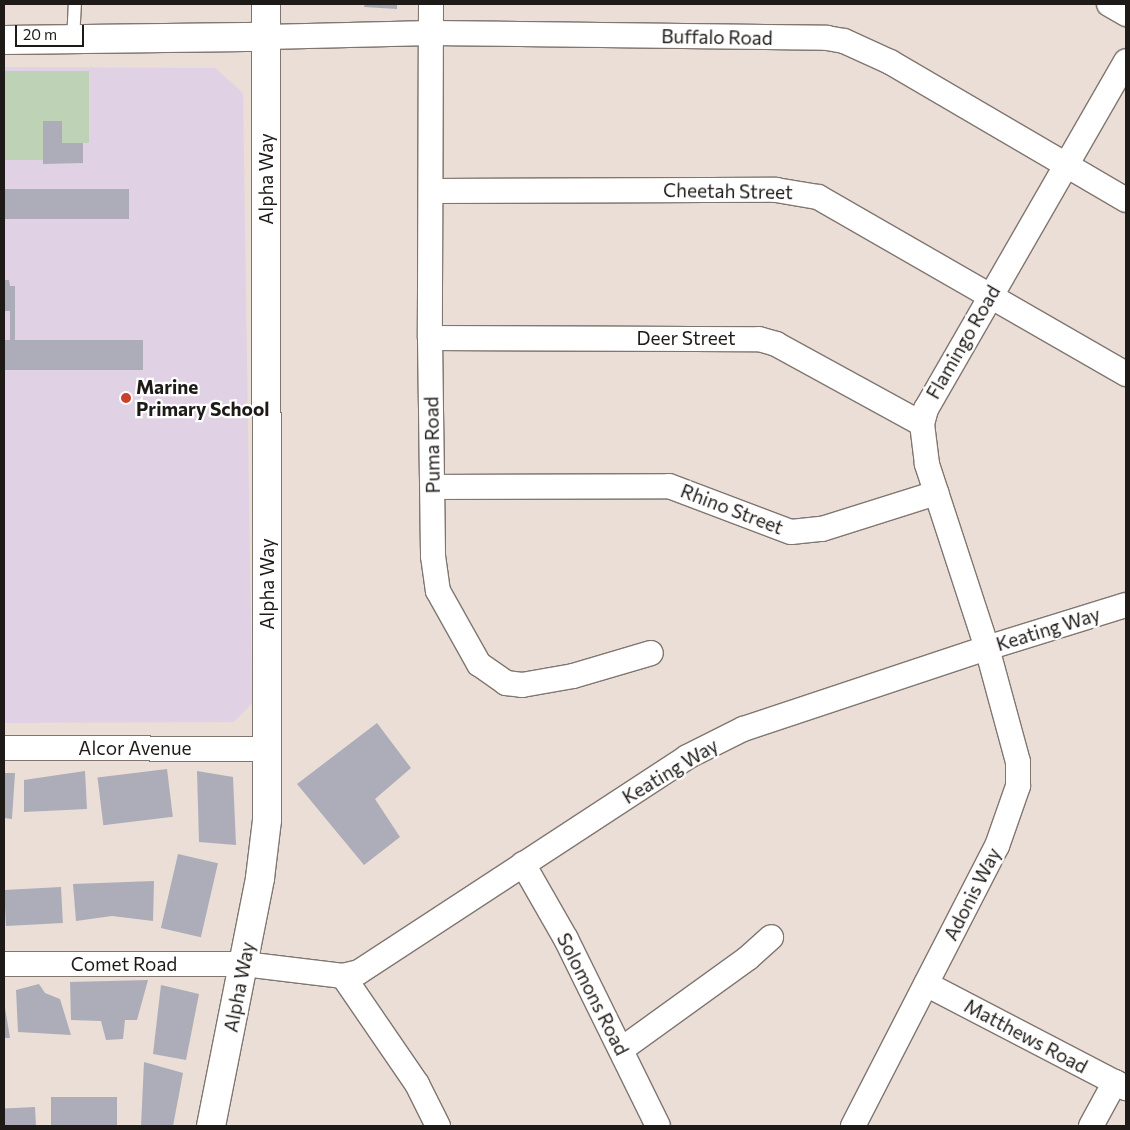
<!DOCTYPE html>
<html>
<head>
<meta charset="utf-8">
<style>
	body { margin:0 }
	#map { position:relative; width:1130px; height:1130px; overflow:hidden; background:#eaded7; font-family:Commissioner,sans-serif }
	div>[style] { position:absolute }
	.education>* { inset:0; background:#e0d1e4 }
	.green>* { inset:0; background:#bed2b5 }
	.building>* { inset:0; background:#acadb8; transform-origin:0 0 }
	.roads { filter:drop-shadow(1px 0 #807670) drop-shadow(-1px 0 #807670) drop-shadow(0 1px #807670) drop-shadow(0 -1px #807670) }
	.service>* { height:12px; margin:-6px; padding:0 6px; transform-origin:6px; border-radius:6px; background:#fff }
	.minor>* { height:24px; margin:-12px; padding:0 12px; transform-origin:12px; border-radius:12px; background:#fff }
	.tertiary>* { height:28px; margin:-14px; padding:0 14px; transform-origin:14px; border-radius:14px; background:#fff }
	.dots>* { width:14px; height:14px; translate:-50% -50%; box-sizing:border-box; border:2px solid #fff; border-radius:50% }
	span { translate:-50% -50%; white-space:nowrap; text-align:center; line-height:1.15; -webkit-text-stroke:4.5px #fff; paint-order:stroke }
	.street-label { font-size:19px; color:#1e1a18 }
	.poi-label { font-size:19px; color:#1e1a18; font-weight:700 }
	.left { translate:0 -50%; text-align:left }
	.frame { position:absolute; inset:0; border:5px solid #1e1a18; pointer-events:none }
	.scale { position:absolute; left:15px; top:25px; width:69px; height:22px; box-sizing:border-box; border:2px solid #1e1a18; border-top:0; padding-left:6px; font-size:15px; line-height:18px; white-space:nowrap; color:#1e1a18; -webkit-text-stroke:4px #fff; paint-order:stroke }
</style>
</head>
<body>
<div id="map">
	<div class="education">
		<i style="clip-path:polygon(4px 67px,215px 68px,243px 93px,252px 703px,234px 722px,4px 723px)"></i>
	</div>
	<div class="green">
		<i style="clip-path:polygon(4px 71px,89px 71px,89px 143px,62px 143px,62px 122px,43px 121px,43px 160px,4px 160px)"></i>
	</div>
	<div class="building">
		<i style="clip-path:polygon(365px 4px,397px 4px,397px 9px,364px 7px)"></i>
		<i style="clip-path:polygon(43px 121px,62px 121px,62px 143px,83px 143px,83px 163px,43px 164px)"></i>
		<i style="left:4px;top:189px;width:125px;height:30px"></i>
		<i style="clip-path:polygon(4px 280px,9px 280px,10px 286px,15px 286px,15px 340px,143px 340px,143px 370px,4px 370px,4px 340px,10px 340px,10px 311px,4px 311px)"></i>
		<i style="clip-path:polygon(377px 723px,411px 768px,375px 799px,400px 837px,364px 865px,297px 784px)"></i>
		<i style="left:167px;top:769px;width:48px;height:70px;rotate:83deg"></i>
		<i style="clip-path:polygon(85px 771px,87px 809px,24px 812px,24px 780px)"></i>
		<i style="clip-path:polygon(197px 771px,233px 777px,236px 845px,199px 842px)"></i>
		<i style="clip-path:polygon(4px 773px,15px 773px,12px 819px,4px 818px)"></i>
		<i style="left:178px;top:854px;width:41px;height:76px;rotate:13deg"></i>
		<i style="clip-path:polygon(154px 881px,153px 921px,112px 916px,76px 921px,73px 884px)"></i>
		<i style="left:61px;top:887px;width:36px;height:57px;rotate:87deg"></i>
		<i style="clip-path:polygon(148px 980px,137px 1020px,125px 1020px,123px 1039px,106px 1040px,101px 1021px,71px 1020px,70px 982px)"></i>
		<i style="clip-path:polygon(39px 984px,45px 993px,60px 999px,71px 1035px,18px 1032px,16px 990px)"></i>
		<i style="clip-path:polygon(161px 985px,199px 994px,186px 1060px,153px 1054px)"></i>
		<i style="clip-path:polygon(4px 1008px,5px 1008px,10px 1038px,4px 1038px)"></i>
		<i style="clip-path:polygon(144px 1062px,183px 1073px,173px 1126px,141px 1126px)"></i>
		<i style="left:51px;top:1097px;width:66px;height:29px"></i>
		<i style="left:35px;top:1107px;width:19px;height:31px;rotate:87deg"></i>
	</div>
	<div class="roads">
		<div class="service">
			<i style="left:73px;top:40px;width:36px;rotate:-87deg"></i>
		</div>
		<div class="minor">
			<i style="left:431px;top:4px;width:334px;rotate:90.2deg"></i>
			<i style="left:430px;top:338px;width:218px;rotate:89.2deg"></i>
			<i style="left:433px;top:556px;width:35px;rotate:82deg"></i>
			<i style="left:438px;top:591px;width:84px;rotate:60.7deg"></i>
			<i style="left:479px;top:664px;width:33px;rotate:35deg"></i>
			<i style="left:506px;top:683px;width:16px;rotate:7deg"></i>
			<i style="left:522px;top:685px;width:52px;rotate:-10deg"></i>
			<i style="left:573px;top:676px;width:81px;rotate:-16.4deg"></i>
			<i style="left:1109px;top:4px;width:20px;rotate:30deg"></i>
			<i style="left:266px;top:37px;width:165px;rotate:-1.4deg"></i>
			<i style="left:431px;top:33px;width:396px;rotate:0.7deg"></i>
			<i style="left:827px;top:38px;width:17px;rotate:10deg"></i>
			<i style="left:844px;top:41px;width:51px;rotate:24.5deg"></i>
			<i style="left:890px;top:62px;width:273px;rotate:30.3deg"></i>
			<i style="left:432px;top:191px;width:344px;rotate:-0.2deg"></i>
			<i style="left:776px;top:190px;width:43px;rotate:9.5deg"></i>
			<i style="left:818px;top:197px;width:355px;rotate:29.9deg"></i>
			<i style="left:430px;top:338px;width:329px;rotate:0.2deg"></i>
			<i style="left:759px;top:339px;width:18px;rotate:16deg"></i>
			<i style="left:776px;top:344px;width:166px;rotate:28.7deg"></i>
			<i style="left:433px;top:487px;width:236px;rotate:-0.2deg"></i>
			<i style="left:669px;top:486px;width:130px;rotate:20.7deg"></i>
			<i style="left:791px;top:532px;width:31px;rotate:-6deg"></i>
			<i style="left:822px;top:529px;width:120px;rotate:-17.5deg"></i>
			<i style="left:4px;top:748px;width:263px;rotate:0.2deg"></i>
			<i style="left:523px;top:864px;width:86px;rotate:60.2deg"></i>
			<i style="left:566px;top:939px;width:208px;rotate:63.8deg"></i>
			<i style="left:4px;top:964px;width:240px"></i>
			<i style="left:244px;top:964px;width:100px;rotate:6.9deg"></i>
			<i style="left:343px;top:976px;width:16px;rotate:-14deg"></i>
			<i style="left:359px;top:972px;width:392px;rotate:-33.2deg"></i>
			<i style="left:687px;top:757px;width:63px;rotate:-26.6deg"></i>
			<i style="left:743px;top:729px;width:257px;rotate:-18.4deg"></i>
			<i style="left:987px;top:648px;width:145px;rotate:-17.2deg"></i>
			<i style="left:343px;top:976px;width:131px;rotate:55.6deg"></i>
			<i style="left:417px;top:1084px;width:47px;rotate:63.4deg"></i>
			<i style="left:926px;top:984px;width:225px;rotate:27.5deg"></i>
			<i style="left:622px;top:1049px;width:155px;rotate:-35.8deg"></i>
			<i style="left:748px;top:958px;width:31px;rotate:-42deg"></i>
			<i style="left:853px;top:1126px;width:315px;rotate:-62.8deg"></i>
			<i style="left:997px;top:846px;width:64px;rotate:-70.7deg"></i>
			<i style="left:1018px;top:786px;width:24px;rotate:-90deg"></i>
			<i style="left:1018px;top:762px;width:118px;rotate:-105.2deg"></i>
			<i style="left:987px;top:648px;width:194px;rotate:-108.1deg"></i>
			<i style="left:927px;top:464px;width:40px;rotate:-97.1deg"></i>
			<i style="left:922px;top:424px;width:16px;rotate:-75deg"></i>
			<i style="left:926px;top:409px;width:401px;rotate:-60.1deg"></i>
			<i style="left:1091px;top:1126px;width:50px;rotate:-61.4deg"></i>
			<i style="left:1115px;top:1082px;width:13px;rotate:29deg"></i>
		</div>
		<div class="tertiary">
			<i style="left:4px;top:40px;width:262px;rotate:-0.7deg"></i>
			<i style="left:211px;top:1126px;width:253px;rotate:-78.8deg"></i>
			<i style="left:260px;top:878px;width:58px;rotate:-83.1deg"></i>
			<i style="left:267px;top:820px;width:816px;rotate:-90.07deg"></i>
		</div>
	</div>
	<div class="dots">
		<i style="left:126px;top:398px;background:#cb3e2e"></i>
	</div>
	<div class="street-label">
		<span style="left:717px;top:37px;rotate:1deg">Buffalo Road</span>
		<span style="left:266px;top:179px;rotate:-90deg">Alpha Way</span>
		<span style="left:728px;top:191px;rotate:1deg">Cheetah Street</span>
		<span style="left:686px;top:338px">Deer Street</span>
		<span style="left:963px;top:342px;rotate:-60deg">Flamingo Road</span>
		<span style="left:432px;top:445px;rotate:-91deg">Puma Road</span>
		<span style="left:732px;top:509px;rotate:21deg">Rhino Street</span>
		<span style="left:267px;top:584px;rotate:-90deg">Alpha Way</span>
		<span style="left:1048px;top:629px;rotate:-17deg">Keating Way</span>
		<span style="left:135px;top:748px">Alcor Avenue</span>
		<span style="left:670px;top:771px;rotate:-31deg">Keating Way</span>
		<span style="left:972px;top:894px;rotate:-63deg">Adonis Way</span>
		<span style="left:124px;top:964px">Comet Road</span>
		<span style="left:239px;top:987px;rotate:-79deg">Alpha Way</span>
		<span style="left:593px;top:994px;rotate:63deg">Solomons Road</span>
		<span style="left:1026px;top:1036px;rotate:28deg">Matthews Road</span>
	</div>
	<div class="poi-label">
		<span class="left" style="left:136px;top:398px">Marine<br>Primary School</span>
	</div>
	<div class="frame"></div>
	<div class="scale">20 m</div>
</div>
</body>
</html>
